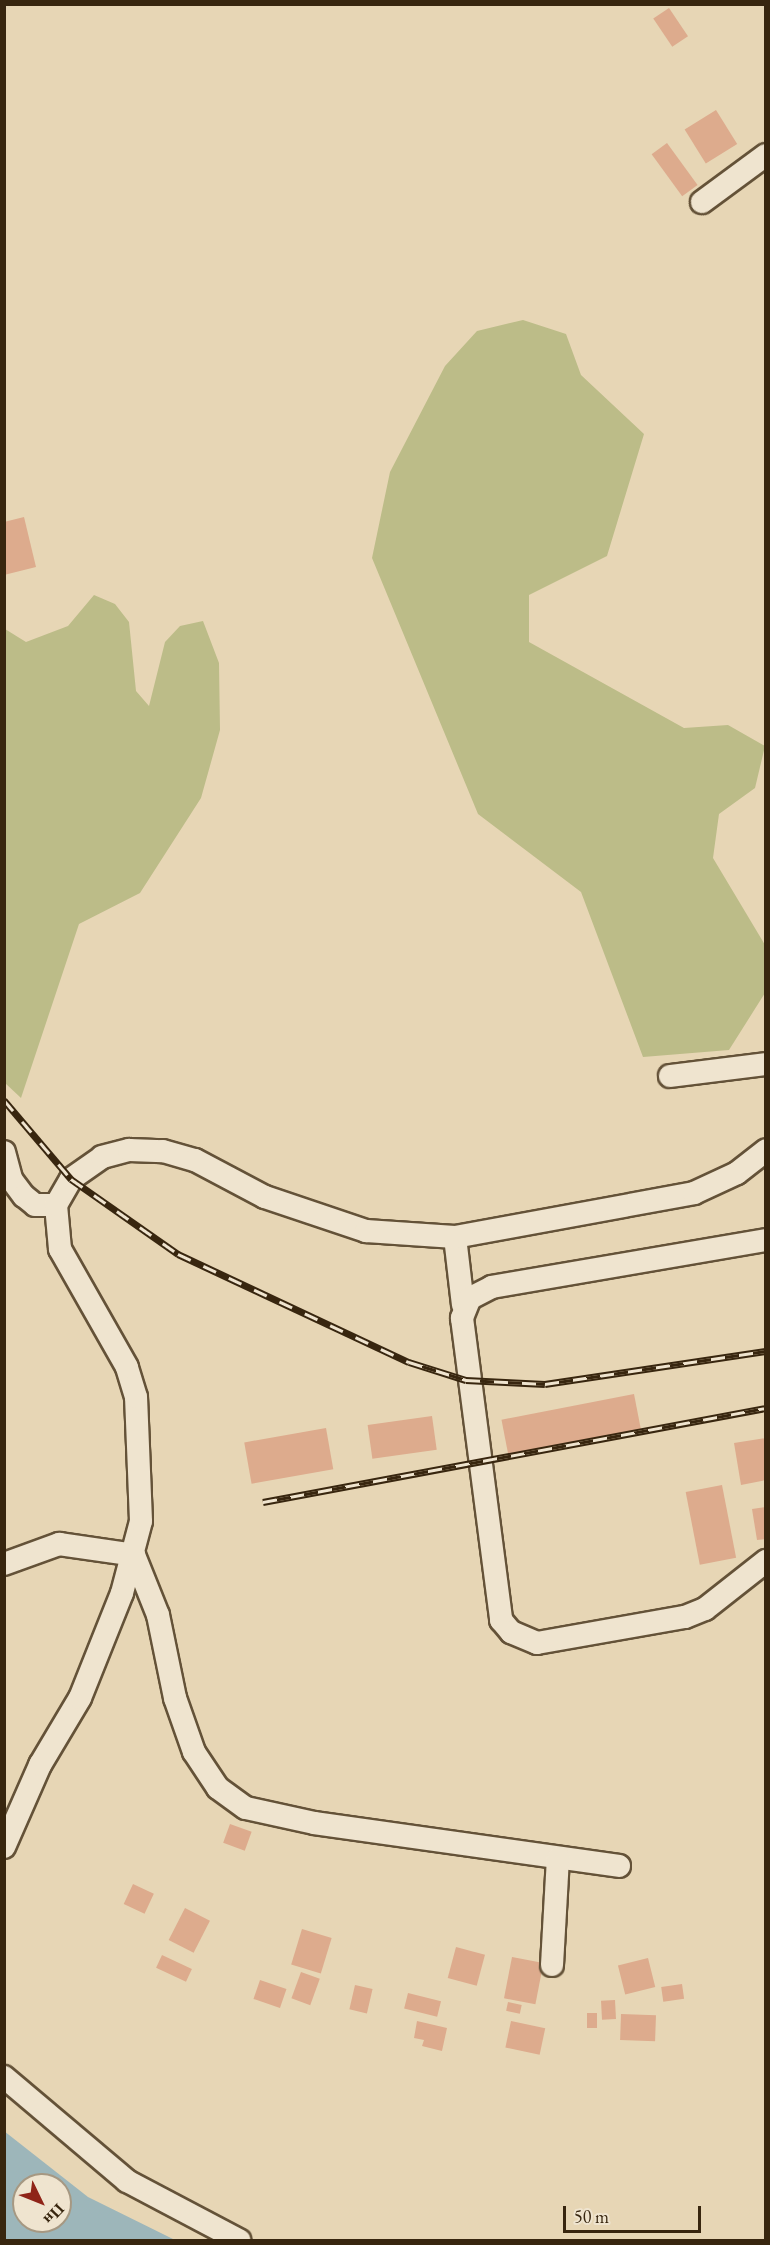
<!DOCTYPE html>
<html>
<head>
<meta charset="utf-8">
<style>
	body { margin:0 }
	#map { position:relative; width:770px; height:2245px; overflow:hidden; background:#e7d6b5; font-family:"EB Garamond",serif }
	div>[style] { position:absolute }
	.green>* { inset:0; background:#bcbc88 }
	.water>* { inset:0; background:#9db6ba }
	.building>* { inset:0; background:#ddab8d; transform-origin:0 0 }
	.roads { filter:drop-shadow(2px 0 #645238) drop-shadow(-2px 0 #645238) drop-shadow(0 2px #645238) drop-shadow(0 -2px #645238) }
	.minor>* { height:22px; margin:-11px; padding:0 11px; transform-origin:11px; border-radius:11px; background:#efe4cf }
	.rail>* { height:7px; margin-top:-3.5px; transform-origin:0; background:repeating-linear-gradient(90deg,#efe4cf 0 14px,#38260f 0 28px); box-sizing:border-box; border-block:2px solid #38260f }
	span { translate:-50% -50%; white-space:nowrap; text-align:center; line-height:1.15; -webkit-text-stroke:5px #efe4cf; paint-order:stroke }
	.frame { position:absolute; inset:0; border:6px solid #38260f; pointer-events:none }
	.north { position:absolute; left:12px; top:2173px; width:60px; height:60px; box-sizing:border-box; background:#efe4cf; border:2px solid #a69882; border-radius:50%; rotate:133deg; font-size:16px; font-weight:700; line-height:24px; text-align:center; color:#38260f }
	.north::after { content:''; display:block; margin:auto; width:21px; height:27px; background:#8f2418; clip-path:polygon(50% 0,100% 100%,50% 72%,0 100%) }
	.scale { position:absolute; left:563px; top:2206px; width:138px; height:27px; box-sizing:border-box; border:3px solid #38260f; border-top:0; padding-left:8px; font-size:18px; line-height:21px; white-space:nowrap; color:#38260f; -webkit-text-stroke:4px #efe4cf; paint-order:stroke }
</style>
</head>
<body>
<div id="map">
	<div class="green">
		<i style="clip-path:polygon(523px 320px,566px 334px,581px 375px,644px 434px,607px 556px,529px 595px,529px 642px,684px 728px,728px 725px,765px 746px,755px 788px,719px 814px,713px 858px,765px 945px,765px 993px,729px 1050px,643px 1057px,581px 892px,478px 814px,372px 558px,390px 472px,445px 366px,477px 331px)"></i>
		<i style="clip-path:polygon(94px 595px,115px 604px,129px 622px,136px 691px,149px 706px,165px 642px,180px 626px,203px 621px,219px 663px,220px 730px,201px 798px,140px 893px,79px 924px,21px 1098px,4px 1082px,5px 629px,26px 642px,68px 626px)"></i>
	</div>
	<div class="water">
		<i style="clip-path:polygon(evenodd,4px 2131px,88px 2197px,175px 2240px,5px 2240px,4px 2131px,24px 2185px,60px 2185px,60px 2221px,24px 2221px,24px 2185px)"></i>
	</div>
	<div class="building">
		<i style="left:669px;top:8px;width:34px;height:19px;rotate:56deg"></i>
		<i style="left:716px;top:110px;width:40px;height:37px;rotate:58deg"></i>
		<i style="left:667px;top:143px;width:52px;height:19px;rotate:54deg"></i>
		<i style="clip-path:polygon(24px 517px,36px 567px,4px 575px,4px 522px)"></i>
		<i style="left:634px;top:1394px;width:36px;height:135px;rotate:79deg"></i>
		<i style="left:432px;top:1416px;width:34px;height:65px;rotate:82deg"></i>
		<i style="left:326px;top:1428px;width:42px;height:83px;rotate:80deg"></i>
		<i style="clip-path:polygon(766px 1438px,766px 1480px,741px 1485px,734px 1443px)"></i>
		<i style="left:722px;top:1485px;width:74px;height:37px;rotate:79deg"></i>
		<i style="clip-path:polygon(766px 1507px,766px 1539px,757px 1540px,752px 1509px)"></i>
		<i style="left:230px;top:1824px;width:23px;height:20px;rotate:20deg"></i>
		<i style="left:133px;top:1884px;width:23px;height:22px;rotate:25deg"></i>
		<i style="left:185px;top:1908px;width:28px;height:36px;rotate:27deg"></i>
		<i style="left:302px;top:1929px;width:31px;height:37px;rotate:17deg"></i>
		<i style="left:456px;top:1947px;width:30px;height:32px;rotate:15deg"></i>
		<i style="left:162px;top:1955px;width:33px;height:14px;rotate:25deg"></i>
		<i style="left:512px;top:1957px;width:32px;height:42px;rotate:11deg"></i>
		<i style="left:648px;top:1958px;width:30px;height:31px;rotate:76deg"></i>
		<i style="left:301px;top:1972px;width:20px;height:28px;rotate:20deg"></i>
		<i style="left:260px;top:1980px;width:28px;height:20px;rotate:19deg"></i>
		<i style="left:682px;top:1984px;width:15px;height:21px;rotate:82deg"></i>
		<i style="left:355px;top:1985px;width:18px;height:25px;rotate:13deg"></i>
		<i style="left:408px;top:1993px;width:34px;height:16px;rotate:14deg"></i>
		<i style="left:615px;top:2000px;width:19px;height:14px;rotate:87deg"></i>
		<i style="left:508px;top:2002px;width:14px;height:9px;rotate:12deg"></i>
		<i style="left:587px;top:2013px;width:10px;height:15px"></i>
		<i style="left:621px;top:2014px;width:35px;height:26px;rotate:2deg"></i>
		<i style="clip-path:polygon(417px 2021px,447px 2028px,442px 2051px,422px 2046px,424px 2040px,414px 2038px)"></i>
		<i style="left:511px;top:2021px;width:35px;height:27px;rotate:12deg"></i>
	</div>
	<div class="roads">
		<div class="minor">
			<i style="left:702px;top:202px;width:79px;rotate:-36.3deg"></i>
			<i style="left:670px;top:1076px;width:97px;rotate:-7.1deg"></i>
			<i style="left:4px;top:1152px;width:28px;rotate:75deg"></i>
			<i style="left:11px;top:1179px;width:21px;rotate:53deg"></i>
			<i style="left:24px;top:1196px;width:14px;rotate:39deg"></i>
			<i style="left:35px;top:1205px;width:21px"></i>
			<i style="left:455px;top:1237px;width:68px;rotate:83.3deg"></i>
			<i style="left:766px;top:1240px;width:278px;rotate:170.3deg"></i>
			<i style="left:492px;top:1287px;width:25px;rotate:153deg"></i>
			<i style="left:470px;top:1298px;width:22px;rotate:112deg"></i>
			<i style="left:462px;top:1318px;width:305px;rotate:82.6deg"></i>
			<i style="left:501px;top:1620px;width:16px;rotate:50deg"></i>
			<i style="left:511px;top:1632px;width:28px;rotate:23deg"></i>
			<i style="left:537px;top:1643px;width:150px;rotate:-10deg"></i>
			<i style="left:685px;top:1617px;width:22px;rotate:-22deg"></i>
			<i style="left:705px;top:1609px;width:78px;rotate:-38.2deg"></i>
			<i style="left:4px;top:1564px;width:59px;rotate:-20deg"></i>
			<i style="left:59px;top:1544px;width:76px;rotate:8.3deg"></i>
			<i style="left:134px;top:1555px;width:65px;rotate:68.2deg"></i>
			<i style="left:158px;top:1615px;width:85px;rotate:78.4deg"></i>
			<i style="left:175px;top:1698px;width:57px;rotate:70.6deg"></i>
			<i style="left:194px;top:1752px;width:43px;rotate:56.3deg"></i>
			<i style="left:218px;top:1788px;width:34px;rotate:36deg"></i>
			<i style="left:246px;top:1808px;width:70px;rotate:12.4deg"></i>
			<i style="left:314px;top:1823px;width:308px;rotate:8deg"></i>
			<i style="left:4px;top:1847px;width:90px;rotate:-66.3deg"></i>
			<i style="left:40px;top:1765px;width:78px;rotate:-59.2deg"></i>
			<i style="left:80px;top:1698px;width:113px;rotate:-68.2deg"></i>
			<i style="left:122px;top:1593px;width:74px;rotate:-75.2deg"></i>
			<i style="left:141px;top:1521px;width:124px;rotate:-92.3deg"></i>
			<i style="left:136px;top:1397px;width:31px;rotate:-107deg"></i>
			<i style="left:127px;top:1367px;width:136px;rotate:-119.6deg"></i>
			<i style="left:60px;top:1249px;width:44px;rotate:-95.2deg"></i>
			<i style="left:56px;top:1205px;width:30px;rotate:-60deg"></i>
			<i style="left:71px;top:1179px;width:38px;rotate:-35deg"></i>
			<i style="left:102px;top:1157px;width:28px;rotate:-15deg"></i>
			<i style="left:129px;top:1150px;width:34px;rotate:2deg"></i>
			<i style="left:163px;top:1151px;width:33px;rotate:16deg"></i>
			<i style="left:195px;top:1160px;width:79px;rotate:27.9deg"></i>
			<i style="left:265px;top:1197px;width:107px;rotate:18.6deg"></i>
			<i style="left:366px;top:1231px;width:89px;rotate:3.9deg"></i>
			<i style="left:455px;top:1237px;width:243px;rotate:-10.4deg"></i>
			<i style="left:694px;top:1193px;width:47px;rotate:-24.9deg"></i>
			<i style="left:737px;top:1173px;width:37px;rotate:-38deg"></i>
			<i style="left:552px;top:1965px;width:107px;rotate:-86.8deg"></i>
			<i style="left:4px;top:2077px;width:161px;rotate:40.2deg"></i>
			<i style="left:127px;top:2181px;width:127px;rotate:27.8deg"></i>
		</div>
	</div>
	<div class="rail">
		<i style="left:4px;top:1100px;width:104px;rotate:49.7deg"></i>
		<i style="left:71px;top:1179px;width:131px;rotate:35deg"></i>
		<i style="left:178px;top:1254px;width:255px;rotate:25.1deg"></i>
		<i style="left:409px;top:1362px;width:60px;rotate:17.5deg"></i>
		<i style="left:466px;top:1380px;width:79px;rotate:2.9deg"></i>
		<i style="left:545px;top:1384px;width:223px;rotate:-8.5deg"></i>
		<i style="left:263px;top:1502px;width:512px;rotate:-10.59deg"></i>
	</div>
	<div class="frame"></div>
	<div class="north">Пн</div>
	<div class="scale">50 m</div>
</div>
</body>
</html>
